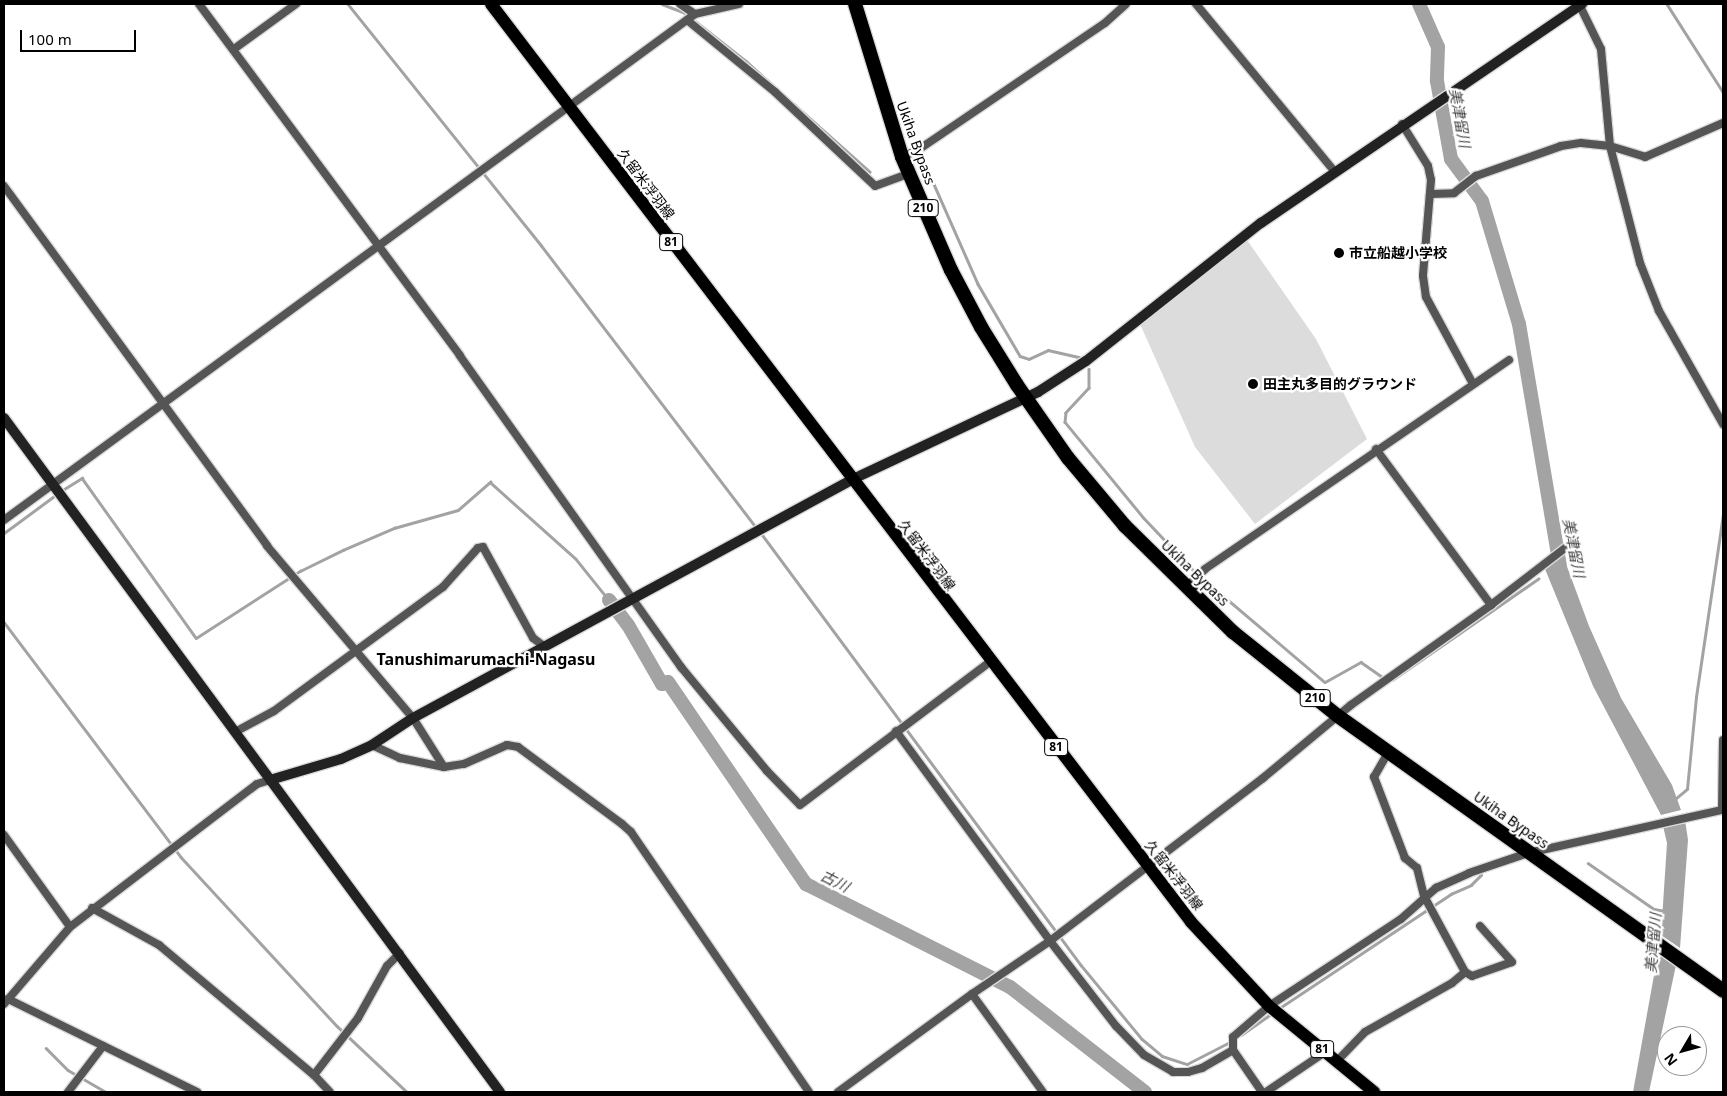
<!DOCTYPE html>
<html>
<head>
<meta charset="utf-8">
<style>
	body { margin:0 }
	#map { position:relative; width:1727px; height:1096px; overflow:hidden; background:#fff; font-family:"Noto Sans","Noto Sans JP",sans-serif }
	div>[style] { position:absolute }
	.green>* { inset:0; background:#dcdcdc }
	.water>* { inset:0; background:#a3a3a3 }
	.stream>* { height:2.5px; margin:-1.25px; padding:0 1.25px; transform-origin:1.25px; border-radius:1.25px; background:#a3a3a3 }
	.river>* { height:14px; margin:-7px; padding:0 7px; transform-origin:7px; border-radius:7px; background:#a3a3a3 }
	.roads { filter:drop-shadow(1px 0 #dbdbdb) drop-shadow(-1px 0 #dbdbdb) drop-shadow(0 1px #dbdbdb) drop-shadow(0 -1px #dbdbdb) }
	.street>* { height:8px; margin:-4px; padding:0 4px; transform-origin:4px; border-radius:4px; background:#555 }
	.secondary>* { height:10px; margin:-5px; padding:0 5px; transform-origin:5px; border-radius:5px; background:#222 }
	.primary>* { height:12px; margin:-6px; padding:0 6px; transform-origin:6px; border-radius:6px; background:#000 }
	.highway>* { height:14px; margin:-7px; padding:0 7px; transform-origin:7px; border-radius:7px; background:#000 }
	.dots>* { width:14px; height:14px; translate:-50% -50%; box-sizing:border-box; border:2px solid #fff; border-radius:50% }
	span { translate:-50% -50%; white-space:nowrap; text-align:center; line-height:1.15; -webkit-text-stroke:4.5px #fff; paint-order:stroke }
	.shield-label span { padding:1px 4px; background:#fff; border:1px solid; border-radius:4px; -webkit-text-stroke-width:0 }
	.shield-label { font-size:12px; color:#000; font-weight:700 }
	.street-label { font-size:14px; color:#000 }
	.poi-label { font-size:14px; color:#000; font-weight:700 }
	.left { translate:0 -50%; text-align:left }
	.water-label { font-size:15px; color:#444; font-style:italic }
	.quarter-label { font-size:16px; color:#000; font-weight:700 }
	.frame { position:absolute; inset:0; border:5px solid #000; pointer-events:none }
	.north { position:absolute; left:1657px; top:1026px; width:50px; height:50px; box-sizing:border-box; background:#fff; border:1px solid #999; border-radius:50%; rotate:233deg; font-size:14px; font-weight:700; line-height:20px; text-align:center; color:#000 }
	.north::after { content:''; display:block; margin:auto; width:18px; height:22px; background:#000; clip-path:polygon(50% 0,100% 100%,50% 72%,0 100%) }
	.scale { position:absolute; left:20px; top:30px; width:116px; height:22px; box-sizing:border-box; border:2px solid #000; border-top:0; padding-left:6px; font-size:15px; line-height:18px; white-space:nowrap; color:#000; -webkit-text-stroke:4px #fff; paint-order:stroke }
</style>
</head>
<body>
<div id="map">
	<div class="green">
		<i style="clip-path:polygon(1247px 240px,1316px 339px,1367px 439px,1255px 524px,1195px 447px,1140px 324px)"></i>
	</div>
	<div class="water">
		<i style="clip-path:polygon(1562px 553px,1589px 626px,1621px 698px,1672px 785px,1681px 810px,1661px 815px,1593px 686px,1545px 569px)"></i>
		<i style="clip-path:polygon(1685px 820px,1688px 840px,1680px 948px,1661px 935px,1667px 843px,1663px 826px)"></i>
		<i style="clip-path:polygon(1658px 953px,1676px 965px,1649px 1092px,1633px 1092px)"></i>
	</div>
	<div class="stream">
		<i style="left:348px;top:4px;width:309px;rotate:51.3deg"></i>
		<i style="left:541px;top:245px;width:355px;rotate:52.7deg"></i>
		<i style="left:662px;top:4px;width:25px;rotate:21deg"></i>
		<i style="left:685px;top:13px;width:78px;rotate:38.2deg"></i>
		<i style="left:746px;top:61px;width:166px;rotate:41.8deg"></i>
		<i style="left:1667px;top:4px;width:104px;rotate:57.5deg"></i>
		<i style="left:926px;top:166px;width:129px;rotate:66.2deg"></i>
		<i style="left:978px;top:284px;width:83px;rotate:59.7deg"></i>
		<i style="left:1020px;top:356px;width:9px;rotate:18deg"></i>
		<i style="left:1029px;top:359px;width:21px;rotate:-25deg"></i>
		<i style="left:1048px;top:350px;width:32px;rotate:13deg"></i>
		<i style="left:1089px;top:369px;width:19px;rotate:90deg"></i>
		<i style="left:1089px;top:388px;width:34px;rotate:133deg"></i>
		<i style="left:1066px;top:413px;width:9px;rotate:96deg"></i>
		<i style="left:1065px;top:422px;width:123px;rotate:50.6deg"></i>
		<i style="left:1143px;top:517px;width:76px;rotate:46.6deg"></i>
		<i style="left:61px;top:491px;width:25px;rotate:-32deg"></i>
		<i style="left:82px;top:478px;width:196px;rotate:54.5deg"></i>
		<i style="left:196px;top:638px;width:124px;rotate:-32.8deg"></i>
		<i style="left:300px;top:571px;width:48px;rotate:-26deg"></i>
		<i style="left:343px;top:550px;width:56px;rotate:-23.3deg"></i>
		<i style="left:394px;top:528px;width:66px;rotate:-15.7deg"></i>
		<i style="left:458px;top:510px;width:43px;rotate:-41.2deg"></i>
		<i style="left:490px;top:482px;width:115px;rotate:41.8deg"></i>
		<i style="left:576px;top:559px;width:53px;rotate:51.2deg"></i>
		<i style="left:4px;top:533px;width:66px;rotate:-36.3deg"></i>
		<i style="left:761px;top:533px;width:538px;rotate:53.47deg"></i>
		<i style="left:1081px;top:965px;width:96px;rotate:50.5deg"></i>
		<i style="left:1142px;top:1039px;width:26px;rotate:40deg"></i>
		<i style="left:1162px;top:1056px;width:26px;rotate:18deg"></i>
		<i style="left:1187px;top:1064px;width:51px;rotate:-27.1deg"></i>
		<i style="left:1201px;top:577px;width:162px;rotate:40.3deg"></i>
		<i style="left:1325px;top:682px;width:41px;rotate:-29.1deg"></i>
		<i style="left:1361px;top:662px;width:24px;rotate:35deg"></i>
		<i style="left:4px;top:622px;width:294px;rotate:53deg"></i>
		<i style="left:181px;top:857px;width:230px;rotate:47.3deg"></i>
		<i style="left:337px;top:1026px;width:96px;rotate:43.3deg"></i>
		<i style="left:1392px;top:680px;width:178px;rotate:-34.7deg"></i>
		<i style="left:1674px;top:800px;width:17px;rotate:-40deg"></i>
		<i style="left:1687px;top:789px;width:92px;rotate:-84.4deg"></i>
		<i style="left:1696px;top:697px;width:184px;rotate:-81.6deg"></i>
		<i style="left:1588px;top:863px;width:80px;rotate:34.9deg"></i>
		<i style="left:1654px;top:909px;width:11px;rotate:10deg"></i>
		<i style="left:1278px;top:1009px;width:208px;rotate:-33.6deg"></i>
		<i style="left:1451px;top:894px;width:22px;rotate:-24deg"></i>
		<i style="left:1471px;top:885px;width:14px;rotate:-45deg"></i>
		<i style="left:1241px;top:1035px;width:37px;rotate:-35deg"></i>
		<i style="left:46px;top:1048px;width:31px;rotate:45deg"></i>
		<i style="left:68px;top:1070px;width:44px;rotate:30.1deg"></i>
	</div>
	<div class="river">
		<i style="left:1419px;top:4px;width:47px;rotate:66.2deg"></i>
		<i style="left:1438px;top:47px;width:34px;rotate:92deg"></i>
		<i style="left:1437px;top:81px;width:79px;rotate:79.8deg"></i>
		<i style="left:1451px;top:159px;width:52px;rotate:53.6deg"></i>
		<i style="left:1482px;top:201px;width:128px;rotate:73.3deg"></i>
		<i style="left:1519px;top:324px;width:246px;rotate:80.4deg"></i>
		<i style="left:609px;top:600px;width:31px;rotate:53deg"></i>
		<i style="left:628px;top:625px;width:68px;rotate:60deg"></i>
		<i style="left:662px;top:684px;width:6px;rotate:-18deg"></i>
		<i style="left:668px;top:682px;width:245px;rotate:55.7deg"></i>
		<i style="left:806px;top:884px;width:229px;rotate:26.8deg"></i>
		<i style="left:1010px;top:987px;width:171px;rotate:37.9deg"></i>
	</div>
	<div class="roads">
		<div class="street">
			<i style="left:199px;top:4px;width:438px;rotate:53.4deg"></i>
			<i style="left:460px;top:356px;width:382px;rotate:54.6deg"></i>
			<i style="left:681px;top:667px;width:135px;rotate:50.4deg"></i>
			<i style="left:767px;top:771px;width:47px;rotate:45.9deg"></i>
			<i style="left:800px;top:805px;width:238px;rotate:-37deg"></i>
			<i style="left:680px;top:4px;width:18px;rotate:34deg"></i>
			<i style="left:1196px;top:4px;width:217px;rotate:50.4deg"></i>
			<i style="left:1579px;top:4px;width:50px;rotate:63.9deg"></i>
			<i style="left:1601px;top:49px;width:97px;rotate:84.7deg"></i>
			<i style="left:1610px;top:146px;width:121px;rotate:75.6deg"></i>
			<i style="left:1640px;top:263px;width:52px;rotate:68.4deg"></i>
			<i style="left:1659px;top:311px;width:130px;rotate:60.5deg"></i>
			<i style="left:687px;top:20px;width:114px;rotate:39.3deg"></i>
			<i style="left:775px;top:92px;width:137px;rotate:43.2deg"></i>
			<i style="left:875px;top:186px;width:35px;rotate:-20deg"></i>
			<i style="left:234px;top:49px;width:77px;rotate:-36deg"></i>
			<i style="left:1402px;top:124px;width:49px;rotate:58.2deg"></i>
			<i style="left:1428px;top:166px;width:14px;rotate:78deg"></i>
			<i style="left:1431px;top:180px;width:96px;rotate:94.8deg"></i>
			<i style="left:1423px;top:276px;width:21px;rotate:82deg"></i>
			<i style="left:1426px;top:297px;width:99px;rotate:61.6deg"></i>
			<i style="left:902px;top:157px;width:17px;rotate:-24deg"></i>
			<i style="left:918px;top:150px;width:226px;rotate:-34.2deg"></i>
			<i style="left:1105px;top:23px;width:28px;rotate:-42deg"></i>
			<i style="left:4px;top:186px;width:446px;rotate:53.8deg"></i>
			<i style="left:267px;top:546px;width:226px;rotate:49.7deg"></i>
			<i style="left:413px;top:718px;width:58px;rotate:57.7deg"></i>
			<i style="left:1431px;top:194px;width:23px;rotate:-2deg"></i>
			<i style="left:1454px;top:193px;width:28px;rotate:-38deg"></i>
			<i style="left:1476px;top:176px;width:90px;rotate:-19.4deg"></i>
			<i style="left:1561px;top:146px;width:20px;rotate:-9deg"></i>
			<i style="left:1581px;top:143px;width:29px;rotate:6deg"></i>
			<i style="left:1610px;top:146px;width:37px;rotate:17deg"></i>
			<i style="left:1645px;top:157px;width:85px;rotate:-23.6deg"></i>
			<i style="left:1376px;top:449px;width:194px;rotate:53.6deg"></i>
			<i style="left:4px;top:520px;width:856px;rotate:-36.21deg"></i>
			<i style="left:695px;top:14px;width:45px;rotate:-12.8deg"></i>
			<i style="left:1186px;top:587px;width:26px;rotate:-43deg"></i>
			<i style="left:1205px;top:569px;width:369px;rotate:-34.5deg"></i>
			<i style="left:896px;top:731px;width:260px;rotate:53.7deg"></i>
			<i style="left:1050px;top:941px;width:108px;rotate:52.2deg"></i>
			<i style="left:1116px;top:1026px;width:40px;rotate:46deg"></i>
			<i style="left:1144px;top:1055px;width:34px;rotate:30deg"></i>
			<i style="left:1173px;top:1072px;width:15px"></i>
			<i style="left:1188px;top:1072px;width:15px;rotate:-16deg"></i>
			<i style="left:1202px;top:1068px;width:36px;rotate:-30deg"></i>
			<i style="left:235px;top:732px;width:44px;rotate:-28.3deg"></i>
			<i style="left:274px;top:711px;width:210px;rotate:-36.3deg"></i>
			<i style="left:443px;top:587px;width:52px;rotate:-48.1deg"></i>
			<i style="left:478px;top:548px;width:5px;rotate:-11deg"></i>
			<i style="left:483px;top:547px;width:104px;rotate:61.2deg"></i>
			<i style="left:533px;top:638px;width:15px;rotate:37deg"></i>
			<i style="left:372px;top:745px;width:31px;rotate:25deg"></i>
			<i style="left:400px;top:758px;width:45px;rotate:11.6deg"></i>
			<i style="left:444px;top:767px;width:20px;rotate:-9deg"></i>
			<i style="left:464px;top:764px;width:47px;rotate:-23.8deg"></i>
			<i style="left:507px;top:745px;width:11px;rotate:10deg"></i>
			<i style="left:518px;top:747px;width:129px;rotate:36.5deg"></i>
			<i style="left:622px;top:824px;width:12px;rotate:42deg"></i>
			<i style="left:631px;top:832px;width:315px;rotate:55.6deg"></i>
			<i style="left:1722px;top:810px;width:70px;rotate:-89.2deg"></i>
			<i style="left:4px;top:835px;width:113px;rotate:54.3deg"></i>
			<i style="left:92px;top:908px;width:77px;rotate:28.9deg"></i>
			<i style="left:159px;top:945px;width:202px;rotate:40deg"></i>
			<i style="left:314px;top:1075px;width:23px;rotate:47deg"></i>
			<i style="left:1465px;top:972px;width:8px;rotate:30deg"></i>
			<i style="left:1472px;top:976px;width:42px;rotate:-19.3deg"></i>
			<i style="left:1512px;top:962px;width:48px;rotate:-131.6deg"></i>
			<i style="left:972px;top:994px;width:121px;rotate:54.1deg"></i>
			<i style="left:8px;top:999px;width:211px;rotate:26.2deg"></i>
			<i style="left:4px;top:1004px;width:101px;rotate:-49.4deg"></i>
			<i style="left:70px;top:927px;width:235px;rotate:-37.4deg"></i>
			<i style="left:257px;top:784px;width:14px;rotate:-17deg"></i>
			<i style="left:1337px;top:1061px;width:40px;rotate:-46deg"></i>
			<i style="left:1365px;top:1032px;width:100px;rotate:-29.4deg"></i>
			<i style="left:1452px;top:983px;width:17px;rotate:-40deg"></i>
			<i style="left:1465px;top:972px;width:86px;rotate:-118.3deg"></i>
			<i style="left:1424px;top:896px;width:29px;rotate:-104deg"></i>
			<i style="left:1417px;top:868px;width:16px;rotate:-140deg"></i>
			<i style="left:1405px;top:858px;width:87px;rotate:-110.9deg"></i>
			<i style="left:1374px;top:777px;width:28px;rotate:-60deg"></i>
			<i style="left:314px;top:1075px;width:72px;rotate:-52.3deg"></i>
			<i style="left:358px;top:1018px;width:60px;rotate:-60.9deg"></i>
			<i style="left:387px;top:966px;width:18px;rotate:-45deg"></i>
			<i style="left:68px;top:1092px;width:58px;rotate:-52.7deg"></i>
			<i style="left:838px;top:1092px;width:166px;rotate:-36.2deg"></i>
			<i style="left:972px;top:994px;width:94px;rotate:-34.2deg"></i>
			<i style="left:1050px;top:941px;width:268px;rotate:-37.4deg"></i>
			<i style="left:1263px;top:778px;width:114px;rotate:-39.7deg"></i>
			<i style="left:1351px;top:705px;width:172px;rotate:-35.5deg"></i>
			<i style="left:1491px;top:605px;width:93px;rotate:-37.6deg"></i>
			<i style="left:1262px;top:1092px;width:51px;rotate:-124.6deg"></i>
			<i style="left:1233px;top:1050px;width:13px;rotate:-90deg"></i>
			<i style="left:1233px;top:1037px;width:48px;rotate:-40.7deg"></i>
			<i style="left:1269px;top:1006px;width:158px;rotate:-33.4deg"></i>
			<i style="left:1401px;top:919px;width:47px;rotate:-41.5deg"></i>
			<i style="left:1436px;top:888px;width:36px;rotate:-24deg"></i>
			<i style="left:1469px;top:873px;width:62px;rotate:-18.7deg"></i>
			<i style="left:1528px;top:853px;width:199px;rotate:-12.5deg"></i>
			<i style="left:1266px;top:1092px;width:71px;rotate:-34.1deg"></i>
		</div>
		<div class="secondary">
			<i style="left:4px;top:418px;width:837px;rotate:53.65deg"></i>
			<i style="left:270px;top:780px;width:74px;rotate:-16.5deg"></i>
			<i style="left:341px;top:759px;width:34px;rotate:-24deg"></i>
			<i style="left:372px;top:745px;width:49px;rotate:-33.4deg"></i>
			<i style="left:413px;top:718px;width:498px;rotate:-28.5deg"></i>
			<i style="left:851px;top:480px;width:207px;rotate:-25.2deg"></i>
			<i style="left:1038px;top:392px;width:57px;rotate:-32.9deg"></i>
			<i style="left:1086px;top:361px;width:223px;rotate:-38.3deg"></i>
			<i style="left:1261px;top:223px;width:389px;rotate:-34.3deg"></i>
		</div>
		<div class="primary">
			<i style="left:491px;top:4px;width:1154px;rotate:52.67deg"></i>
			<i style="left:1191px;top:922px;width:115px;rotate:47.1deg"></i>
			<i style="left:1269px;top:1006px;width:136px;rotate:39.3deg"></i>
		</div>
		<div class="highway">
			<i style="left:855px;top:4px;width:160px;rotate:72.9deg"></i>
			<i style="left:902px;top:157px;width:123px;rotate:66.6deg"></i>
			<i style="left:951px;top:270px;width:64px;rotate:62.2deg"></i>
			<i style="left:981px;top:327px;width:68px;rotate:58.2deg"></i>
			<i style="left:1017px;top:385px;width:89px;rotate:55.1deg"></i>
			<i style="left:1068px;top:458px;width:89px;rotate:50deg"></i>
			<i style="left:1125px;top:526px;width:151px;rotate:44.5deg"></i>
			<i style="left:1233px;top:632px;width:134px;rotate:38.7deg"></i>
			<i style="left:1338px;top:716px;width:473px;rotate:35.5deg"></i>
		</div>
	</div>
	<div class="dots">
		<i style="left:1339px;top:253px;background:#000"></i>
		<i style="left:1253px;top:384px;background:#000"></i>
	</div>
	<div class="shield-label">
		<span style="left:923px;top:208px">210</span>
		<span style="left:671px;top:242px">81</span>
		<span style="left:1315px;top:698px">210</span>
		<span style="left:1056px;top:747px">81</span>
		<span style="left:1322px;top:1049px">81</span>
	</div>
	<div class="street-label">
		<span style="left:916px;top:143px;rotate:70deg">Ukiha Bypass</span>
		<span style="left:646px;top:184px;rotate:53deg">久留米浮羽線</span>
		<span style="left:927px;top:555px;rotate:53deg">久留米浮羽線</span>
		<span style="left:1195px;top:573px;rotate:44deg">Ukiha Bypass</span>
		<span style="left:1511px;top:820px;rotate:35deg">Ukiha Bypass</span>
		<span style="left:1174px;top:875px;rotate:52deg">久留米浮羽線</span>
	</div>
	<div class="poi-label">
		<span class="left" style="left:1349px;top:253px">市立船越小学校</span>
		<span class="left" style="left:1263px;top:384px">田主丸多目的グラウンド</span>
	</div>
	<div class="water-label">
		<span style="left:1460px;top:118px;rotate:80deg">美津留川</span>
		<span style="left:1574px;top:548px;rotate:79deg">美津留川</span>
		<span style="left:835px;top:881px;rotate:27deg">古川</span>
		<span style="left:1653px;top:943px;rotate:-85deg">美津留川</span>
	</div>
	<div class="quarter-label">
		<span style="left:486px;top:659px">Tanushimarumachi-Nagasu</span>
	</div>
	<div class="frame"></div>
	<div class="north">N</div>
	<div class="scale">100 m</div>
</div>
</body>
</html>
